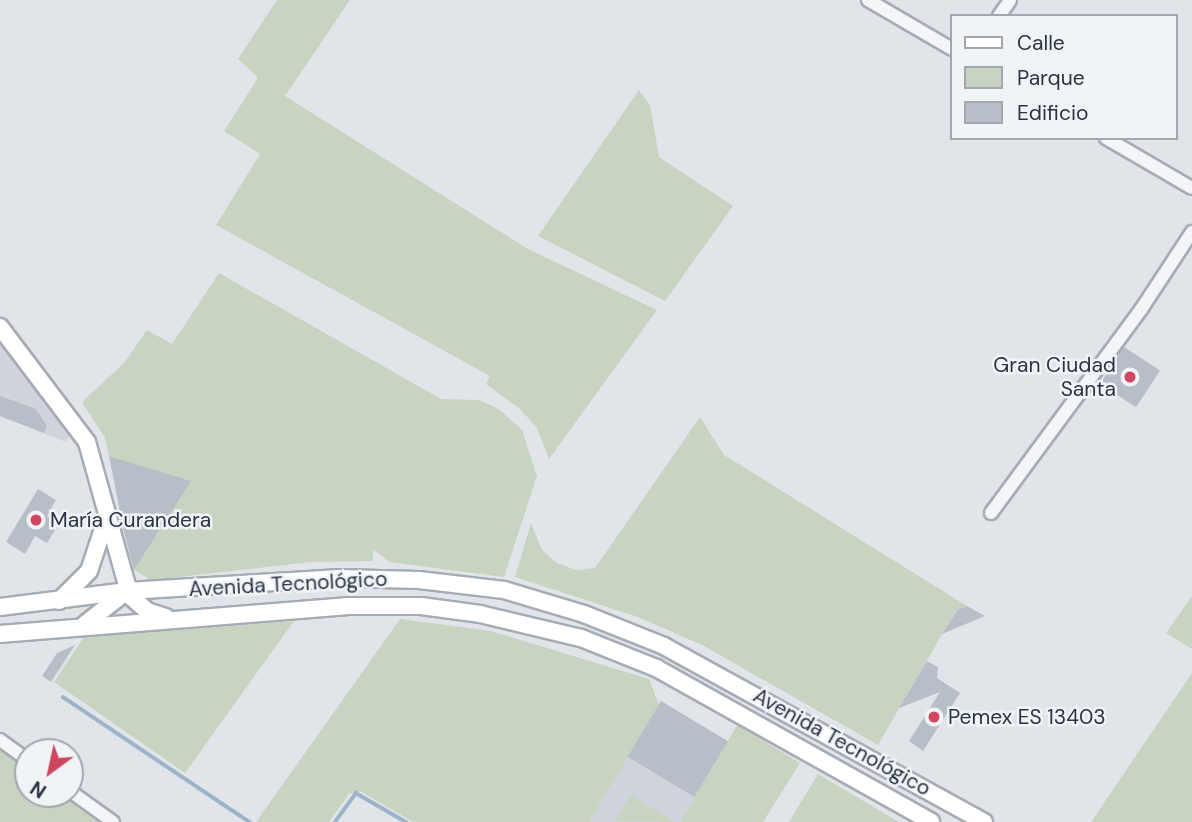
<!DOCTYPE html>
<html>
<head>
<meta charset="utf-8">
<style>
	body { margin:0 }
	#map { position:relative; width:1192px; height:822px; overflow:hidden; background:#e1e5ea; font-family:"DM Sans",sans-serif }
	div>[style] { position:absolute }
	.built>* { inset:0; background:#cfd4dc }
	.green>* { inset:0; background:#c7d4c2 }
	.stream>* { height:3.5px; margin:-1.75px; padding:0 1.75px; transform-origin:1.75px; border-radius:1.75px; background:#9cb4ca }
	.building>* { inset:0; background:#b8bec7; transform-origin:0 0 }
	.roads { filter:drop-shadow(2px 0 #a6acb4) drop-shadow(-2px 0 #a6acb4) drop-shadow(0 2px #a6acb4) drop-shadow(0 -2px #a6acb4) }
	.minor>* { height:12px; margin:-6px; padding:0 6px; transform-origin:6px; border-radius:6px; background:#f4f5f8 }
	.major>* { height:16px; margin:-8px; padding:0 8px; transform-origin:8px; border-radius:8px; background:#fff }
	.dots>* { width:19px; height:19px; translate:-50% -50%; box-sizing:border-box; border:4px solid #f1f4f7; border-radius:50% }
	span { translate:-50% -50%; white-space:nowrap; text-align:center; line-height:1.15; -webkit-text-stroke:5px #f1f4f7; paint-order:stroke }
	.poi-label { font-size:21px; color:#293342 }
	.right { translate:-100% -50%; text-align:right }
	.left { translate:0 -50%; text-align:left }
	.street-label { font-size:21px; color:#293342 }
	.legend { position:absolute; left:950px; top:14px; width:228px; height:126px; box-sizing:border-box; background:#f1f4f7; border:2px solid #a1a7af; margin:0; padding:9px 12px; list-style:none; font-size:21px; color:#293342 }
	.legend li { display:flex; align-items:center; gap:14px; height:35px }
	.legend b { width:35px; border:2px solid #a1a7af }
	.north { position:absolute; left:14px; top:738px; width:70px; height:70px; box-sizing:border-box; background:#f1f4f7; border:2px solid #a1a7af; border-radius:50%; rotate:213deg; font-size:19px; font-weight:700; line-height:28px; text-align:center; color:#293342 }
	.north::after { content:''; display:block; margin:auto; width:24px; height:32px; background:#d0455f; clip-path:polygon(50% 0,100% 100%,50% 72%,0 100%) }
</style>
</head>
<body>
<div id="map">
	<div class="built">
		<i style="clip-path:polygon(0 342px,63px 419px,70px 435px,66px 442px,0 416px)"></i>
		<i style="clip-path:polygon(661px 701px,728px 741px,680px 822px,589px 822px)"></i>
	</div>
	<div class="green">
		<i style="clip-path:polygon(277px 0,350px 0,285px 96px,528px 249px,657px 310px,549px 459px,537px 428px,520px 409px,486px 384px,490px 376px,216px 225px,260px 154px,224px 131px,258px 78px,238px 59px)"></i>
		<i style="clip-path:polygon(639px 90px,650px 105px,659px 157px,733px 206px,665px 301px,538px 236px)"></i>
		<i style="clip-path:polygon(219px 273px,441px 399px,479px 400px,499px 409px,522px 430px,537px 476px,504px 577px,389px 562px,373px 549px,373px 561px,311px 562px,151px 580px,134px 570px,190px 481px,109px 456px,105px 438px,82px 402px,124px 363px,147px 330px,172px 344px)"></i>
		<i style="clip-path:polygon(700px 417px,724px 455px,967px 606px,956px 610px,878px 745px,704px 646px,638px 617px,515px 577px,531px 523px,542px 550px,557px 563px,576px 570px,595px 568px)"></i>
		<i style="clip-path:polygon(1192px 596px,1192px 649px,1166px 633px)"></i>
		<i style="clip-path:polygon(400px 619px,491px 631px,649px 679px,659px 705px,589px 822px,413px 822px,360px 791px,349px 794px,329px 822px,256px 822px)"></i>
		<i style="clip-path:polygon(294px 621px,185px 773px,54px 682px,84px 637px)"></i>
		<i style="clip-path:polygon(1192px 673px,1192px 822px,1091px 822px)"></i>
		<i style="clip-path:polygon(737px 725px,800px 763px,763px 822px,680px 822px)"></i>
		<i style="clip-path:polygon(0 750px,28px 771px,28px 794px,60px 794px,98px 822px,0 822px)"></i>
		<i style="clip-path:polygon(818px 774px,899px 822px,789px 822px)"></i>
		<i style="clip-path:polygon(631px 795px,675px 822px,615px 821px)"></i>
	</div>
	<div class="stream">
		<i style="left:63px;top:697px;width:225px;rotate:33.8deg"></i>
		<i style="left:335px;top:822px;width:36px;rotate:-54deg"></i>
		<i style="left:356px;top:793px;width:58px;rotate:30.1deg"></i>
	</div>
	<div class="building">
		<i style="left:1124px;top:347px;width:43px;height:44px;rotate:33deg"></i>
		<i style="clip-path:polygon(0 396px,36px 409px,47px 426px,44px 433px,0 416px)"></i>
		<i style="clip-path:polygon(109px 456px,191px 481px,134px 570px,124px 532px)"></i>
		<i style="clip-path:polygon(38px 489px,56px 500px,47px 516px,59px 524px,47px 543px,35px 536px,25px 554px,6px 542px)"></i>
		<i style="clip-path:polygon(967px 606px,985px 616px,942px 634px,957px 610px)"></i>
		<i style="clip-path:polygon(75px 645px,51px 682px,42px 676px,57px 653px)"></i>
		<i style="clip-path:polygon(927px 661px,938px 667px,937px 678px,960px 693px,923px 751px,909px 741px,940px 692px,899px 708px)"></i>
		<i style="left:661px;top:701px;width:78px;height:65px;rotate:31deg"></i>
	</div>
	<div class="roads">
		<div class="minor">
			<i style="left:868px;top:0;width:97px;rotate:30.3deg"></i>
			<i style="left:999px;top:16px;width:19px;rotate:-55deg"></i>
			<i style="left:1106px;top:138px;width:99px;rotate:30.2deg"></i>
			<i style="left:991px;top:513px;width:255px;rotate:-53.6deg"></i>
			<i style="left:1142px;top:308px;width:91px;rotate:-56.7deg"></i>
			<i style="left:0;top:740px;width:34px;rotate:36deg"></i>
			<i style="left:70px;top:791px;width:53px;rotate:35.8deg"></i>
		</div>
		<div class="major">
			<i style="left:0;top:327px;width:144px;rotate:52.9deg"></i>
			<i style="left:87px;top:442px;width:160px;rotate:74.4deg"></i>
			<i style="left:130px;top:596px;width:23px;rotate:41deg"></i>
			<i style="left:147px;top:611px;width:20px;rotate:18deg"></i>
			<i style="left:59px;top:601px;width:42px;rotate:-45deg"></i>
			<i style="left:89px;top:571px;width:54px;rotate:-71.6deg"></i>
			<i style="left:0;top:607px;width:128px;rotate:-7.2deg"></i>
			<i style="left:127px;top:591px;width:213px;rotate:-3.5deg"></i>
			<i style="left:340px;top:578px;width:79px;rotate:1.5deg"></i>
			<i style="left:419px;top:580px;width:86px;rotate:6.7deg"></i>
			<i style="left:504px;top:590px;width:84px;rotate:16.7deg"></i>
			<i style="left:584px;top:614px;width:86px;rotate:21.8deg"></i>
			<i style="left:664px;top:646px;width:365px;rotate:28.8deg"></i>
			<i style="left:85px;top:624px;width:53px;rotate:-38.2deg"></i>
			<i style="left:0;top:634px;width:347px;rotate:-4.6deg"></i>
			<i style="left:346px;top:606px;width:75px"></i>
			<i style="left:421px;top:606px;width:60px;rotate:7.7deg"></i>
			<i style="left:480px;top:614px;width:104px;rotate:13.4deg"></i>
			<i style="left:581px;top:638px;width:81px;rotate:21.8deg"></i>
			<i style="left:656px;top:668px;width:315px;rotate:29.2deg"></i>
		</div>
	</div>
	<div class="dots">
		<i style="left:1130px;top:377px;background:#d0455f"></i>
		<i style="left:36px;top:520px;background:#d0455f"></i>
		<i style="left:934px;top:717px;background:#d0455f"></i>
	</div>
	<div class="poi-label">
		<span class="right" style="left:1116px;top:377px">Gran Ciudad<br>Santa</span>
		<span class="left" style="left:50px;top:520px">María Curandera</span>
		<span class="left" style="left:948px;top:717px">Pemex ES 13403</span>
	</div>
	<div class="street-label">
		<span style="left:288px;top:584px;rotate:-3deg">Avenida Tecnológico</span>
		<span style="left:842px;top:742px;rotate:29deg">Avenida Tecnológico</span>
	</div>
	<ul class="legend">
	<li><b style="height:9px;background:#fff"></b>Calle</li>
	<li><b style="height:19px;background:#c7d4c2"></b>Parque</li>
	<li><b style="height:19px;background:#b8bec7"></b>Edificio</li>
	</ul>
	<div class="north">N</div>
</div>
</body>
</html>
